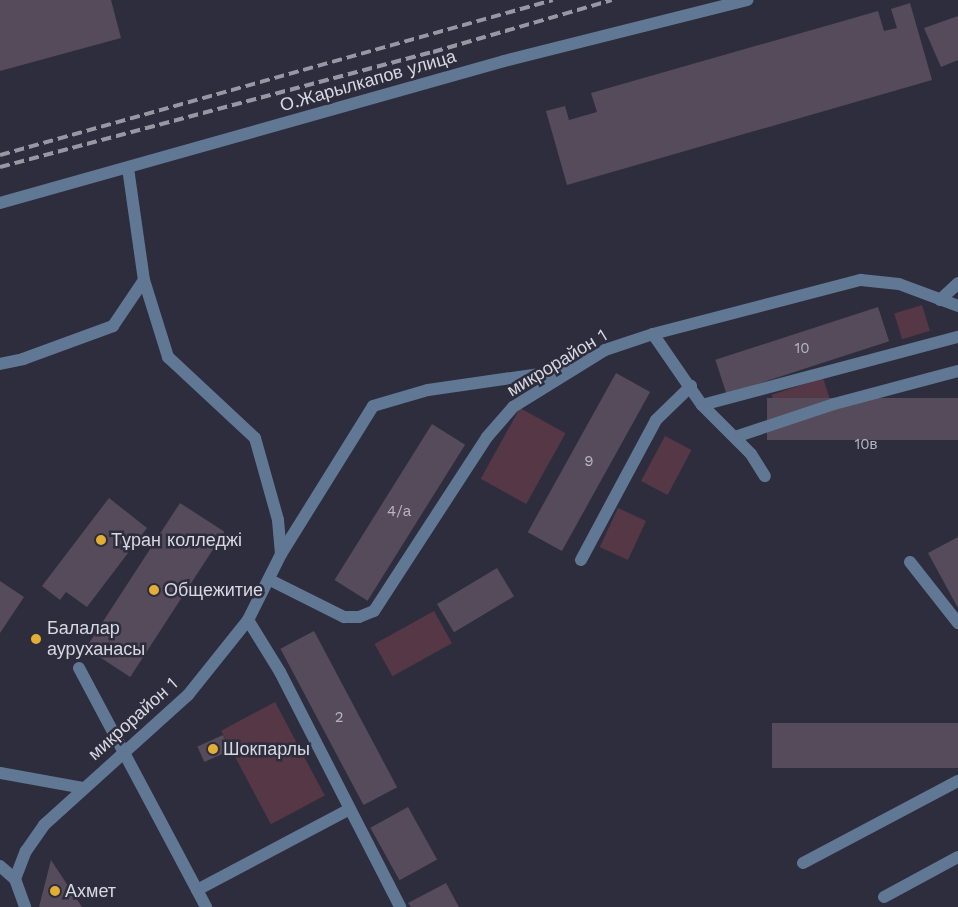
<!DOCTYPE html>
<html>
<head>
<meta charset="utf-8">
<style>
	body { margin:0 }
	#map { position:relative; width:958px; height:907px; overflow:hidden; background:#2e2d3d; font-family:"Work Sans",sans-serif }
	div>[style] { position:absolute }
	.green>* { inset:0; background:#563746; transform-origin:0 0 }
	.building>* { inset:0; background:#564b5a; transform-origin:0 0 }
	.minor>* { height:12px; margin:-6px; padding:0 6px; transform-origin:6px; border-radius:6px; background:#617894 }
	.rail>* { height:4px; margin-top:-2px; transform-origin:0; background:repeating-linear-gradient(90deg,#9898a5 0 10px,transparent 0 15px) }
	.dots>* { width:14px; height:14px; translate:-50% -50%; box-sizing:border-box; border:2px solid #2e2d3d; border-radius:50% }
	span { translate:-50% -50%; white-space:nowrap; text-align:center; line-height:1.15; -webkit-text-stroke:5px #2e2d3d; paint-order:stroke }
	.number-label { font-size:15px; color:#b7b5c0 }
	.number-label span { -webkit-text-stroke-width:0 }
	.street-label { font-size:18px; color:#d7d8e2 }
	.poi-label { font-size:18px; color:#d7d8e2 }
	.left { translate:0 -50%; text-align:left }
</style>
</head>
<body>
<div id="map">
	<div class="green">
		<i style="left:922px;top:305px;width:27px;height:29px;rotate:73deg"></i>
		<i style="left:823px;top:378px;width:23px;height:54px;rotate:72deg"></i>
		<i style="left:520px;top:408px;width:52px;height:81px;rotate:29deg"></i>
		<i style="left:665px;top:436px;width:30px;height:51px;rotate:28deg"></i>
		<i style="left:618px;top:508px;width:31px;height:43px;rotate:25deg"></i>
		<i style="left:434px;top:611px;width:37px;height:68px;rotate:61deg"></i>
		<i style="left:275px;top:702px;width:106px;height:61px;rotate:62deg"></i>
	</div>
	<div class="building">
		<i style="clip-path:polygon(0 0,111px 0,121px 38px,0 71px)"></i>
		<i style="clip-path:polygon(910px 3px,932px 80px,567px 185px,546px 111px,565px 106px,569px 120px,597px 112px,591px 93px,878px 11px,884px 31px,897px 28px,891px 9px)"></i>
		<i style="clip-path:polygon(958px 16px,958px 60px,941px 67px,924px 28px)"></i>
		<i style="left:878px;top:307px;width:36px;height:171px;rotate:72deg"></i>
		<i style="left:616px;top:373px;width:39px;height:182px;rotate:29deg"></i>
		<i style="left:958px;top:398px;width:42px;height:191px;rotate:90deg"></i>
		<i style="left:432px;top:424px;width:39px;height:184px;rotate:32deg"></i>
		<i style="clip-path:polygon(109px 498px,147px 528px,87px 607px,66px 592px,60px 600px,42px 586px)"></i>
		<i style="left:180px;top:503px;width:53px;height:173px;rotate:33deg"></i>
		<i style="clip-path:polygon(958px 537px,958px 608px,928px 553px)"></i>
		<i style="left:497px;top:568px;width:33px;height:70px;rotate:59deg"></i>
		<i style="clip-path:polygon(0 581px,24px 597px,0 633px)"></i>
		<i style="left:314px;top:631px;width:177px;height:38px;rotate:62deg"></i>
		<i style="left:958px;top:723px;width:45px;height:186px;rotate:90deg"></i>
		<i style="left:223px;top:735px;width:17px;height:28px;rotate:66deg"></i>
		<i style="left:408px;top:807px;width:60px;height:43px;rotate:61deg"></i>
		<i style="clip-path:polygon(51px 860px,82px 907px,39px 907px)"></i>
		<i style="clip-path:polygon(446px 883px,459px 907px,411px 907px,408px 903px)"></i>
	</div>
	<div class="minor">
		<i style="left:128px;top:168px;width:113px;rotate:81.9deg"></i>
		<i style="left:144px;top:280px;width:81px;rotate:72.7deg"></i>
		<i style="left:168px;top:357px;width:119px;rotate:43deg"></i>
		<i style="left:255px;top:438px;width:85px;rotate:74.3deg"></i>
		<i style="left:278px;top:520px;width:34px;rotate:85deg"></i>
		<i style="left:0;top:203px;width:524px;rotate:-15.73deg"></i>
		<i style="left:504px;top:61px;width:251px;rotate:-14.1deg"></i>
		<i style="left:940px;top:300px;width:25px;rotate:-43deg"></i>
		<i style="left:653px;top:334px;width:215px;rotate:-14.6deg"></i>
		<i style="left:861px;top:280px;width:38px;rotate:6deg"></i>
		<i style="left:899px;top:284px;width:63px;rotate:20.4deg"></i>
		<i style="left:0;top:364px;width:24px;rotate:-12deg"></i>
		<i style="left:23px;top:359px;width:96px;rotate:-20.1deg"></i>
		<i style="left:113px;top:326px;width:55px;rotate:-56deg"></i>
		<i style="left:702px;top:405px;width:265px;rotate:-14.9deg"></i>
		<i style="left:735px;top:437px;width:104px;rotate:-18.4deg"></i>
		<i style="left:834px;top:404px;width:128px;rotate:-14.9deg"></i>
		<i style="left:581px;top:560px;width:159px;rotate:-61.8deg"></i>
		<i style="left:656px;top:420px;width:49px;rotate:-44.2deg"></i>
		<i style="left:910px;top:562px;width:78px;rotate:51.8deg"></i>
		<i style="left:270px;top:580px;width:83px;rotate:26.6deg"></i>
		<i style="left:344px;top:617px;width:15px"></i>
		<i style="left:359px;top:617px;width:16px;rotate:-22deg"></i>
		<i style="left:374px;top:611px;width:207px;rotate:-57deg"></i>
		<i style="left:487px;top:437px;width:40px;rotate:-49deg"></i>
		<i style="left:513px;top:407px;width:108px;rotate:-31.8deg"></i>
		<i style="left:605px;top:350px;width:51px;rotate:-18.4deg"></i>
		<i style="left:653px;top:334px;width:86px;rotate:55.4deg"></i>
		<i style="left:702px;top:405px;width:69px;rotate:45deg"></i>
		<i style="left:751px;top:454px;width:26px;rotate:58deg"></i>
		<i style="left:248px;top:620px;width:61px;rotate:58.4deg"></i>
		<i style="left:280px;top:672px;width:264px;rotate:62.9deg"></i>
		<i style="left:79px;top:668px;width:271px;rotate:62deg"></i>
		<i style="left:0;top:773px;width:84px;rotate:10.2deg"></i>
		<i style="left:803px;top:863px;width:175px;rotate:-27.9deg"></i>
		<i style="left:0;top:866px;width:20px;rotate:41deg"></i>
		<i style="left:15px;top:879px;width:30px;rotate:70deg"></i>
		<i style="left:15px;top:879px;width:30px;rotate:-69deg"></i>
		<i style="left:26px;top:851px;width:32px;rotate:-55deg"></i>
		<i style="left:44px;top:825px;width:194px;rotate:-42.1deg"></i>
		<i style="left:188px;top:695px;width:96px;rotate:-51.3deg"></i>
		<i style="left:248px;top:620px;width:74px;rotate:-63.4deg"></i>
		<i style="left:281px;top:554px;width:174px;rotate:-58.1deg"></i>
		<i style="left:373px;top:406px;width:57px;rotate:-16.2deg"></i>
		<i style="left:428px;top:390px;width:148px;rotate:-8.2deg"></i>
		<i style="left:197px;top:890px;width:173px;rotate:-27.9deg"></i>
		<i style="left:884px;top:897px;width:84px;rotate:-28.4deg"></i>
	</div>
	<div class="rail">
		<i style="left:0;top:155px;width:574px;rotate:-15.66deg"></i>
		<i style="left:0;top:167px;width:448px;rotate:-14.9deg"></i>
		<i style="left:433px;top:52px;width:186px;rotate:-16.2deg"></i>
	</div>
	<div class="dots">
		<i style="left:101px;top:540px;background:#e3ae34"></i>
		<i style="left:154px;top:590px;background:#e3ae34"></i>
		<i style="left:36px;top:639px;background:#e3ae34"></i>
		<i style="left:213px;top:749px;background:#e3ae34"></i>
		<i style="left:55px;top:891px;background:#e3ae34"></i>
	</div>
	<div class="number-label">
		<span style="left:802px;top:349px">10</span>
		<span style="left:866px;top:445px">10в</span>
		<span style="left:589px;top:462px">9</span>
		<span style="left:399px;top:512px">4/а</span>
		<span style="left:339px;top:718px">2</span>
	</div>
	<div class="street-label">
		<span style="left:368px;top:81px;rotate:-16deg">О.Жарылкапов улица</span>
		<span style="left:557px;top:363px;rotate:-31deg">микрорайон 1</span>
		<span style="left:133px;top:719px;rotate:-42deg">микрорайон 1</span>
	</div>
	<div class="poi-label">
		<span class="left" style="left:111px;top:540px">Тұран колледжі</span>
		<span class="left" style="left:164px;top:590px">Общежитие</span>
		<span class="left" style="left:47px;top:639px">Балалар<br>ауруханасы</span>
		<span class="left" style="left:223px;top:749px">Шокпарлы</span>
		<span class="left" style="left:65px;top:891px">Ахмет</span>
	</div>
</div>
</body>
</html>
